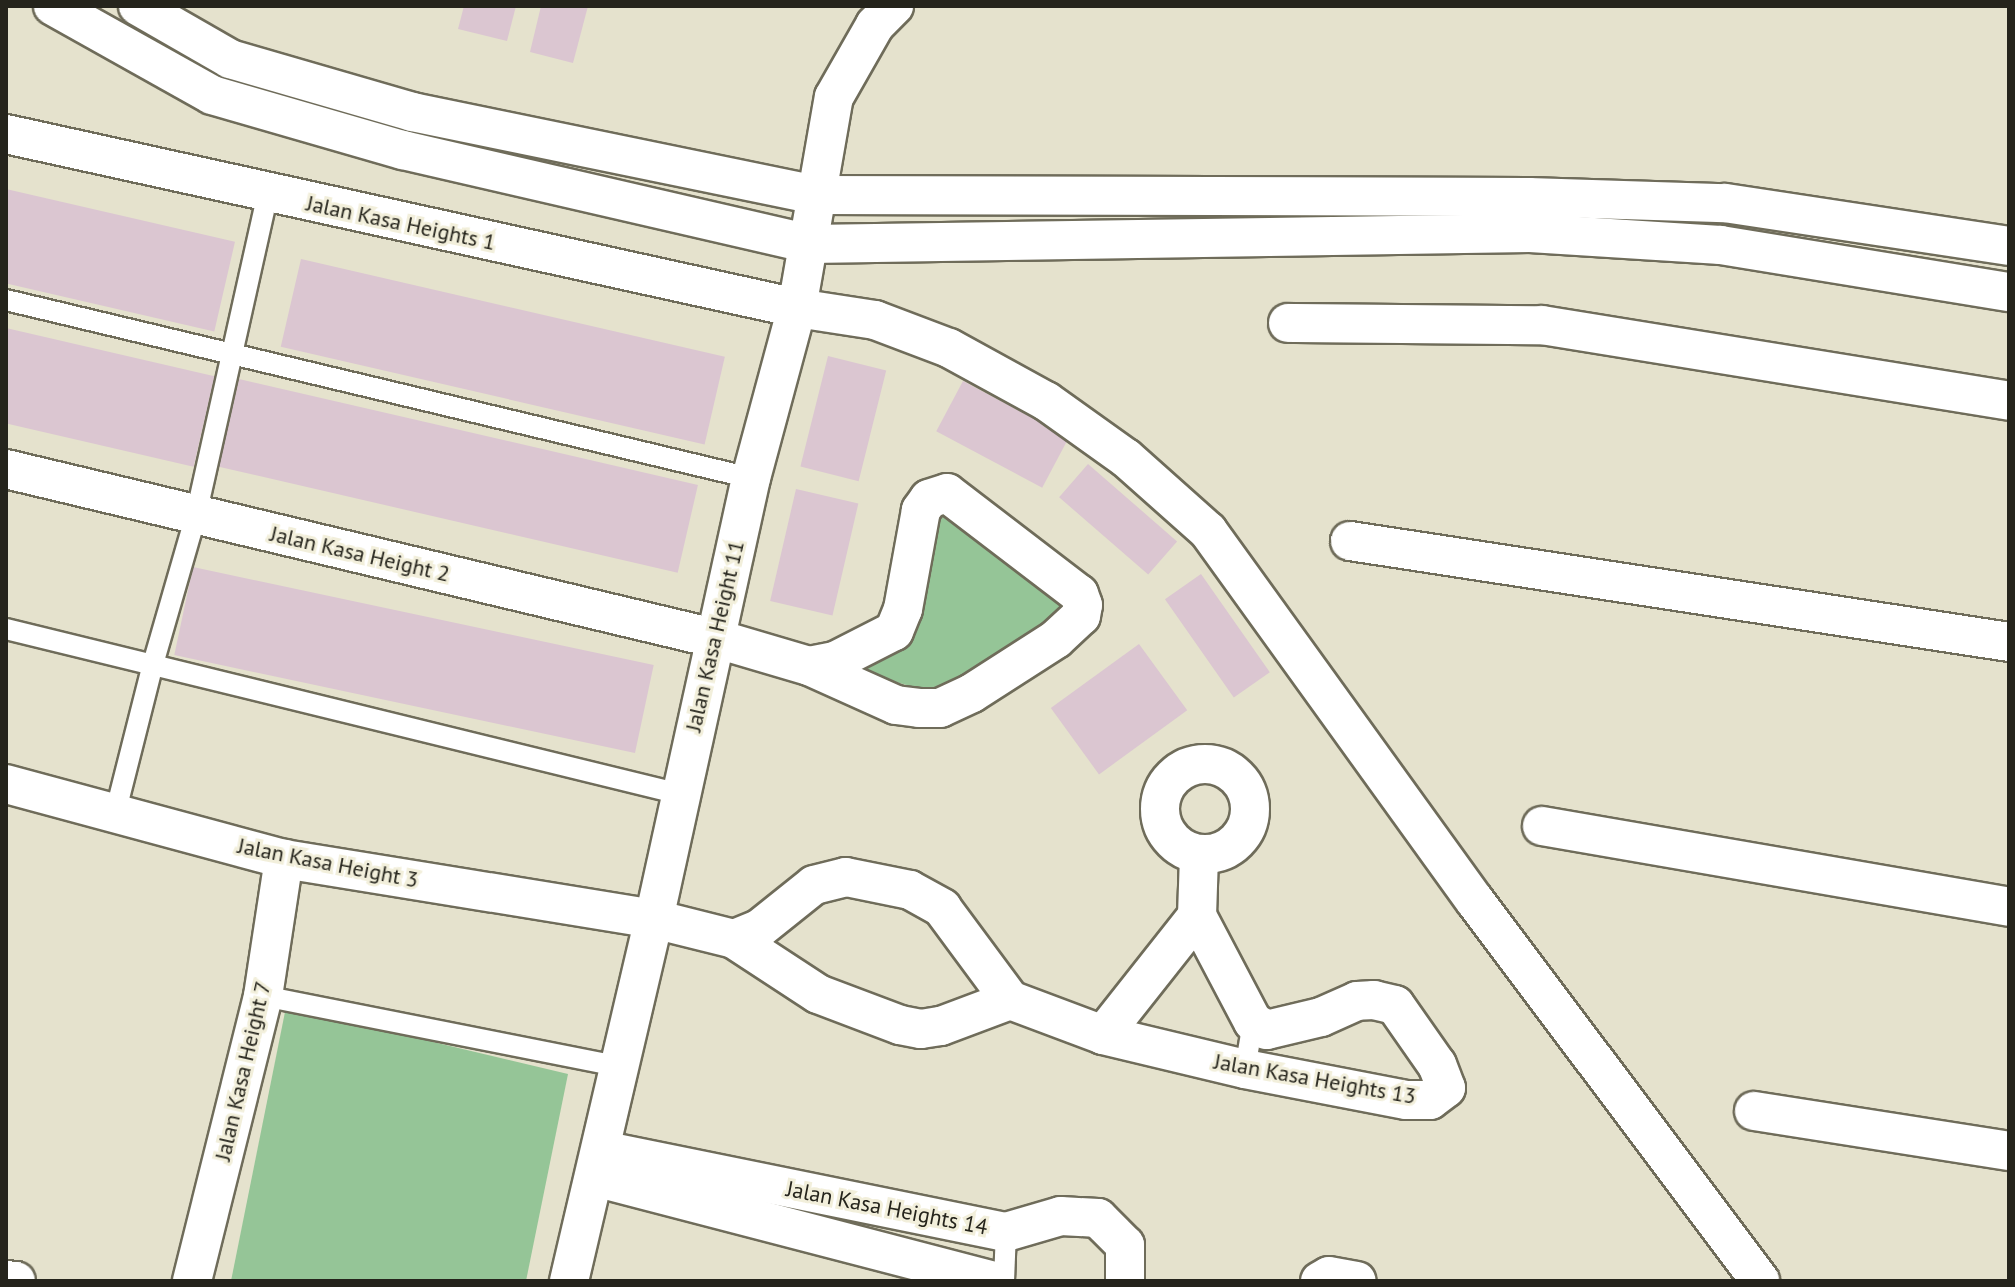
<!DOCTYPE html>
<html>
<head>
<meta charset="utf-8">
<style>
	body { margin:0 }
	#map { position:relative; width:2015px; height:1287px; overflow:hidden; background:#e5e2cd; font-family:"PT Sans",sans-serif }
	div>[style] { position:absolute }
	.green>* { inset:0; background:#95c597 }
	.building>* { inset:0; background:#dbc6d1; transform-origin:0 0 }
	.roads { filter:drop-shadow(2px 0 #6f6c5a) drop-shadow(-2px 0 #6f6c5a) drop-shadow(0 2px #6f6c5a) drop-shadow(0 -2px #6f6c5a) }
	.lane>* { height:20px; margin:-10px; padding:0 10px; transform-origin:10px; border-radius:10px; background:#fff }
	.street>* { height:38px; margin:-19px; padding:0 19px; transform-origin:19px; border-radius:19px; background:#fff }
	.street>.ring { margin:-19px; padding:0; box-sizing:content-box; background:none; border:38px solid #fff; border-radius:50% }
	span { translate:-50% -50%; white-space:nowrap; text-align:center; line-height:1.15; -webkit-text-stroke:6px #f2efdb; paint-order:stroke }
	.street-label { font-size:22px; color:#25241c }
	.frame { position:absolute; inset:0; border:8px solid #25241c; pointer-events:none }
</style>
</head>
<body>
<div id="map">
	<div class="green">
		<i style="clip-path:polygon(948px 509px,1064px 601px,1062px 617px,972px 673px,932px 692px,852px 670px,932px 522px)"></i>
		<i style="clip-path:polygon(286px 1007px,568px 1074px,526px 1281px,231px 1281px)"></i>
	</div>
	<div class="building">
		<i style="clip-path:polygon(464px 6px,516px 6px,507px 41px,458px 29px)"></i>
		<i style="clip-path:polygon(541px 6px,588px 6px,573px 63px,530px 52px)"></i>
		<i style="left:6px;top:189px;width:235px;height:92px;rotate:13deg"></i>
		<i style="left:301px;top:259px;width:435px;height:90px;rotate:13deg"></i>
		<i style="left:6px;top:328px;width:214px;height:93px;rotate:13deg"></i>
		<i style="left:828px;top:356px;width:60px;height:114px;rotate:14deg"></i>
		<i style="left:239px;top:379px;width:471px;height:90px;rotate:13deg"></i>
		<i style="left:963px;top:381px;width:120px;height:57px;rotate:28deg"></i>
		<i style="left:1088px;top:464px;width:118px;height:44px;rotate:41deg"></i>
		<i style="left:796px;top:489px;width:64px;height:115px;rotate:13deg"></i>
		<i style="left:193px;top:567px;width:471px;height:90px;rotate:12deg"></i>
		<i style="left:1201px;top:574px;width:120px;height:44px;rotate:55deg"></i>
		<i style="left:1139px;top:644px;width:82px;height:109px;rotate:54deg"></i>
	</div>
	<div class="roads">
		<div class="lane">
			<i style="left:6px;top:300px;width:766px;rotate:13.44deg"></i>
			<i style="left:6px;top:629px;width:694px;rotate:13.76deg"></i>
			<i style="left:115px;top:814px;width:155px;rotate:-75.8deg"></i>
			<i style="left:153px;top:664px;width:155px;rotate:-73.9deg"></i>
			<i style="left:196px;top:515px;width:329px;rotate:-77.4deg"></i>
			<i style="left:263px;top:996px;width:361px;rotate:11.2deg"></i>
			<i style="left:1245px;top:1069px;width:48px;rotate:-80.3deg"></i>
			<i style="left:1004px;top:1281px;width:49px;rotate:-87.7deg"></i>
		</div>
		<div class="street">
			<i style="left:53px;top:6px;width:182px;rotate:29.2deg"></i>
			<i style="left:212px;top:95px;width:199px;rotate:16.1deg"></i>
			<i style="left:403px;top:150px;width:418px;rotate:13deg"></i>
			<i style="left:810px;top:244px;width:720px;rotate:-0.88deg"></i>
			<i style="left:1530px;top:233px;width:191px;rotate:3.6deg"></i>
			<i style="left:1721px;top:245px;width:292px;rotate:9.3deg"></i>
			<i style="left:138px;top:6px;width:106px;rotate:29.9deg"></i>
			<i style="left:230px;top:59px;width:190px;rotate:16.2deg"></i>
			<i style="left:412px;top:112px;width:414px;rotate:11.6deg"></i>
			<i style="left:818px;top:195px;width:711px;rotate:0.16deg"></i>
			<i style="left:1529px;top:197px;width:196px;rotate:1.8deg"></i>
			<i style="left:1725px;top:203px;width:287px;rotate:8.6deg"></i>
			<i style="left:6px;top:134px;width:810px;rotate:12.41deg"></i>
			<i style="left:797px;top:308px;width:79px;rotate:8.7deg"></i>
			<i style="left:875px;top:320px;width:79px;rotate:20.7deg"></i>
			<i style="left:949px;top:348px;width:111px;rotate:28.7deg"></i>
			<i style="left:1046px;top:401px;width:98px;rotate:35.5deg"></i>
			<i style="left:1126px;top:458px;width:110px;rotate:41.7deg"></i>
			<i style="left:1208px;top:531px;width:456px;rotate:54.2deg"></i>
			<i style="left:1475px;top:901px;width:475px;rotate:53.1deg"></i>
			<i style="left:1288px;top:323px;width:254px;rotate:0.5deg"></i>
			<i style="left:1542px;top:325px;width:473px;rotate:9.2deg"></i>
			<i style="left:6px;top:469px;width:728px;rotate:13.43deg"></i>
			<i style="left:714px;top:638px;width:99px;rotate:16.4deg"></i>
			<i style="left:809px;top:666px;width:95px;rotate:24.1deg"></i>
			<i style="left:896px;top:705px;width:23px;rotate:7deg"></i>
			<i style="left:919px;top:708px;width:21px"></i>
			<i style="left:940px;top:708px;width:35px;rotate:-25deg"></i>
			<i style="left:972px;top:693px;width:100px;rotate:-32.7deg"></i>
			<i style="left:1056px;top:639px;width:34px;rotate:-43deg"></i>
			<i style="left:1081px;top:616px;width:11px;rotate:-80deg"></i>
			<i style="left:1083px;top:605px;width:12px;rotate:-110deg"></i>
			<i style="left:1079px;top:594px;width:166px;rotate:-142.6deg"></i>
			<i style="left:947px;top:493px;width:19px;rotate:162deg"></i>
			<i style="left:929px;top:499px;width:14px;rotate:126deg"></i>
			<i style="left:921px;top:510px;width:101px;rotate:100.3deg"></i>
			<i style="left:903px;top:609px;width:24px;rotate:112deg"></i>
			<i style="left:894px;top:631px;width:66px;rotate:153deg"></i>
			<i style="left:835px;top:661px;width:26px;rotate:169deg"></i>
			<i style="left:1350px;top:541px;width:667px;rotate:8.71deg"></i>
			<i class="ring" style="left:1160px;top:764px;width:52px;height:52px"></i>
			<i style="left:6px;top:784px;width:288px;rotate:15.1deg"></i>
			<i style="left:284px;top:859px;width:375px;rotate:9.2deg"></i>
			<i style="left:654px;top:919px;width:82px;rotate:14deg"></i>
			<i style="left:734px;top:939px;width:100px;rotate:33.2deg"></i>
			<i style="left:818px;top:994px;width:88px;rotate:20.7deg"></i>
			<i style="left:900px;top:1025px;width:21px;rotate:11deg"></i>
			<i style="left:921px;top:1029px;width:20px;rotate:-9deg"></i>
			<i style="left:941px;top:1026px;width:74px;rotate:-20.6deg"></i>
			<i style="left:1542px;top:826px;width:474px;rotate:9.8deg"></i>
			<i style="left:734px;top:939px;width:27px;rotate:-22deg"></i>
			<i style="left:759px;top:929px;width:70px;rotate:-38.7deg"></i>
			<i style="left:814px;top:885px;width:33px;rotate:-14deg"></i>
			<i style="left:846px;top:877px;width:65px;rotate:11.5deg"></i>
			<i style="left:910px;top:890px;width:37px;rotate:29deg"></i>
			<i style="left:942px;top:908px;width:114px;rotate:53.5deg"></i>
			<i style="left:1010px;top:1000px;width:99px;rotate:20.6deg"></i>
			<i style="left:1103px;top:1035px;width:146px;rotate:13.5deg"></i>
			<i style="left:1245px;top:1069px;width:164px;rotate:10.9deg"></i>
			<i style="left:1406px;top:1100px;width:24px"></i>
			<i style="left:1430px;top:1100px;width:20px;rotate:-37deg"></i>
			<i style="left:1446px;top:1088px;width:25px;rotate:-111deg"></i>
			<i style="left:1437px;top:1065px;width:73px;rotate:-125deg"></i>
			<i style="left:1395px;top:1005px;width:22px;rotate:-167deg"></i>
			<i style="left:1374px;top:1000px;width:17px;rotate:177deg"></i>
			<i style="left:1357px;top:1001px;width:39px;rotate:156deg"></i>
			<i style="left:1321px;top:1017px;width:56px;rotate:166.5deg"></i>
			<i style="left:1267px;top:1030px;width:16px;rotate:-150deg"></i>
			<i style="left:1253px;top:1022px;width:120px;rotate:-117.8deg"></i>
			<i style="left:1197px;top:916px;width:61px;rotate:-88.1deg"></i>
			<i style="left:1103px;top:1035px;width:152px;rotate:-51.7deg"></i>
			<i style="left:1754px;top:1111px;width:258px;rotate:8.9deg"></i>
			<i style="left:602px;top:1150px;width:412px;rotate:11.5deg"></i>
			<i style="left:1006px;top:1232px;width:57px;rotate:-16.2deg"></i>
			<i style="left:1061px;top:1216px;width:37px;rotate:3deg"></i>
			<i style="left:1098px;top:1218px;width:38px;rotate:45deg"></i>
			<i style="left:1125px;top:1245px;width:36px;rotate:90deg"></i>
			<i style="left:595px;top:1177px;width:413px;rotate:14.6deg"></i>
			<i style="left:6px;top:1280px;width:10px;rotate:6deg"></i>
			<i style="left:192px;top:1281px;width:294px;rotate:-76deg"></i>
			<i style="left:263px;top:996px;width:139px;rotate:-81.3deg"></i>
			<i style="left:569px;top:1281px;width:372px;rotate:-76.8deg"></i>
			<i style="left:654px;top:919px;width:452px;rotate:-77.6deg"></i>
			<i style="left:751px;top:478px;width:176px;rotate:-74.9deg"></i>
			<i style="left:797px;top:308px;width:214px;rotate:-80.1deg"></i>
			<i style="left:834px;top:97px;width:83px;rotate:-60.3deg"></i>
			<i style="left:875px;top:25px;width:27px;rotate:-45deg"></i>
			<i style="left:1320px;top:1281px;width:10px;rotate:-29deg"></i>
			<i style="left:1329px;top:1276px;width:28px;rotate:10deg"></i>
		</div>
	</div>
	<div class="street-label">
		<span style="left:401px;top:223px;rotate:12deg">Jalan Kasa Heights 1</span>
		<span style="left:360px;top:554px;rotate:13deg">Jalan Kasa Height 2</span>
		<span style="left:715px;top:636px;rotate:-77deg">Jalan Kasa Height 11</span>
		<span style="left:328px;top:863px;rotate:11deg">Jalan Kasa Height 3</span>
		<span style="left:243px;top:1071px;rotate:-77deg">Jalan Kasa Height 7</span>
		<span style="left:1315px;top:1079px;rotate:10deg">Jalan Kasa Heights 13</span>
		<span style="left:887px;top:1208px;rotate:11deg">Jalan Kasa Heights 14</span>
	</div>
	<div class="frame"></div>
</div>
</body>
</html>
